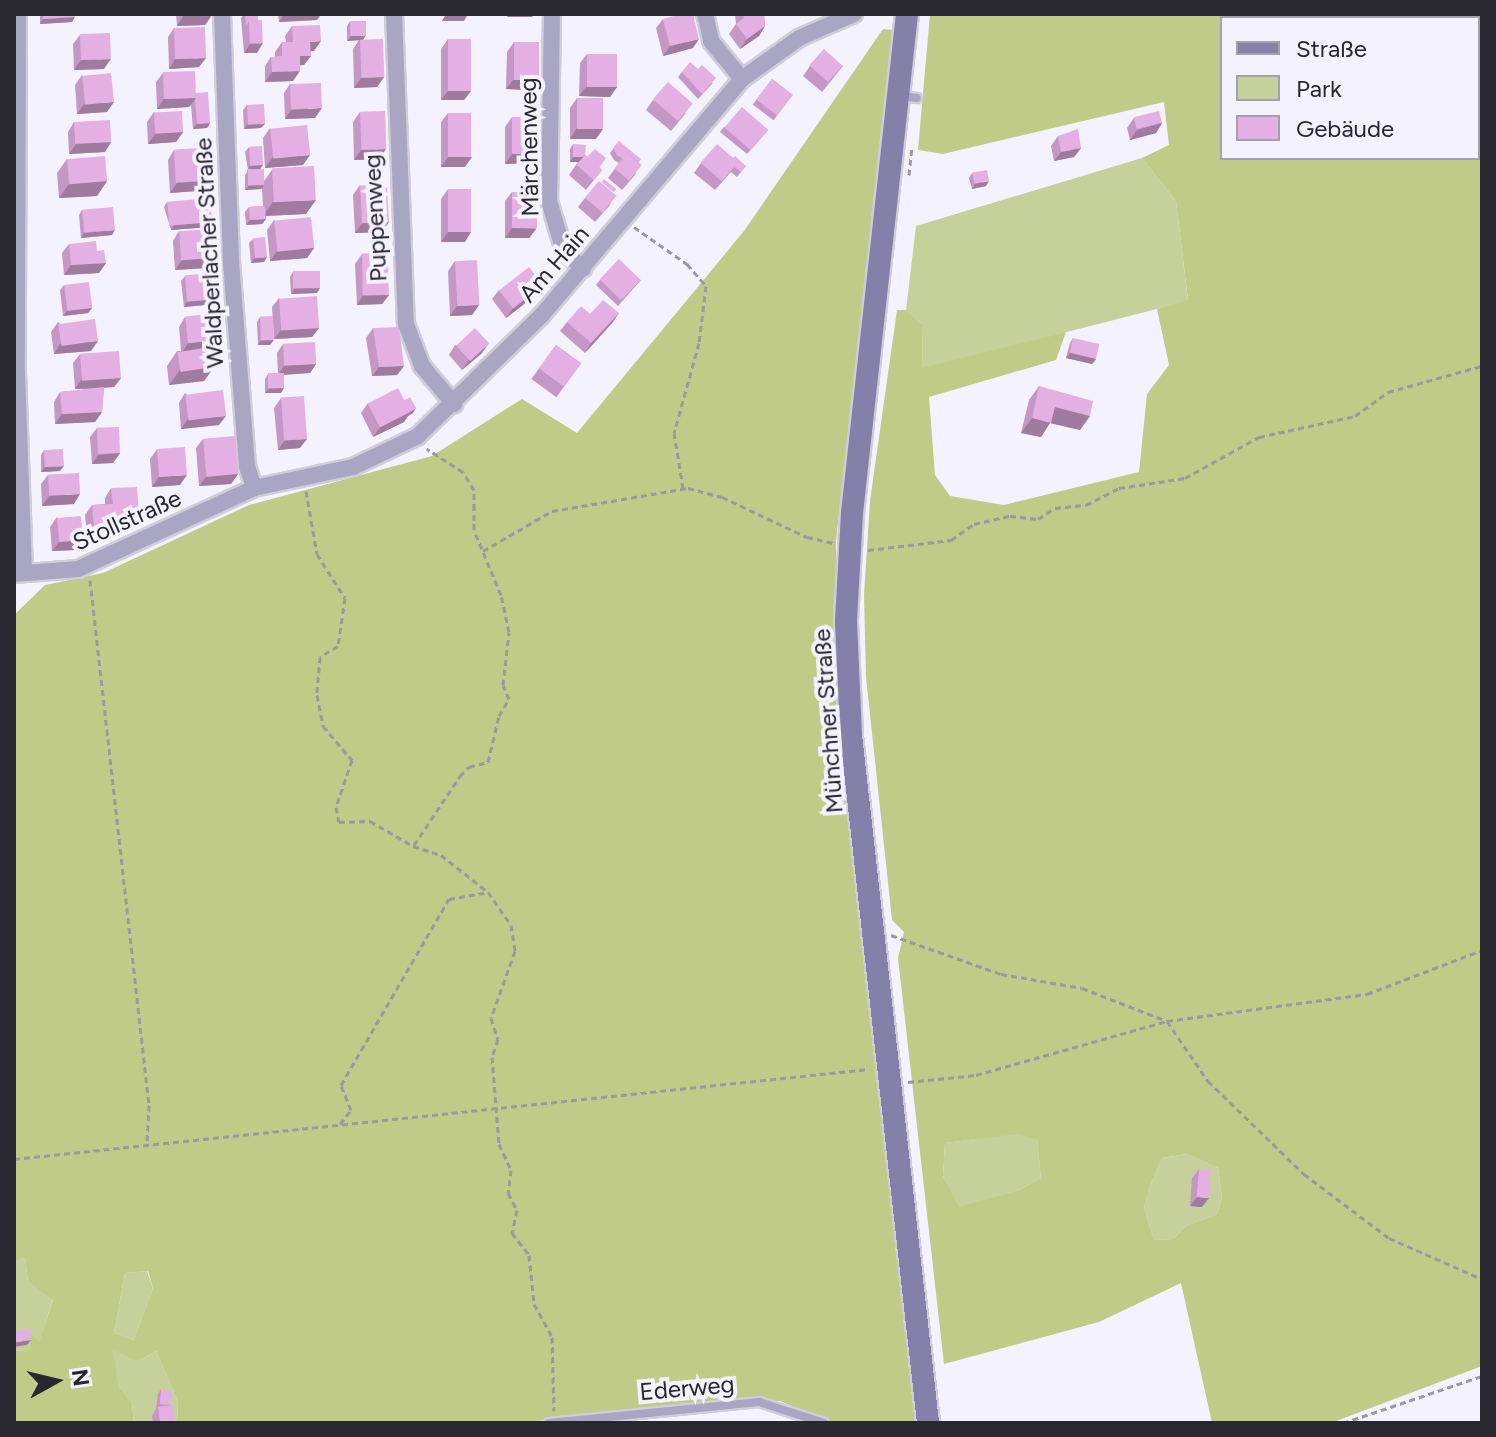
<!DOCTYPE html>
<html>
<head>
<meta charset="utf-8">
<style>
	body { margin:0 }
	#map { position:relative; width:1496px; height:1437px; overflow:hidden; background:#f5f2ff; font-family:Figtree,sans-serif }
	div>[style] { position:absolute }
	.green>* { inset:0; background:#c6d09a }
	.forest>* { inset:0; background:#bfcb87 }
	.path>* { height:3px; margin-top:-1.5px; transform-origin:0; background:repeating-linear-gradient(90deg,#9b98a3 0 6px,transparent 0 10px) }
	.roads { filter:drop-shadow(2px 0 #d0cdd9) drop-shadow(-2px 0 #d0cdd9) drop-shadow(0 2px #d0cdd9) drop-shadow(0 -2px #d0cdd9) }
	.service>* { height:8px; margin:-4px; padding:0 4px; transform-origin:4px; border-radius:4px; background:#a8a6c3 }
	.minor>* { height:16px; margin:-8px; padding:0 8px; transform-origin:8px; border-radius:8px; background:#a8a6c3 }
	.secondary>* { height:22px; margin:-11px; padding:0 11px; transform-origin:11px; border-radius:11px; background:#8480a9 }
	.wall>* { inset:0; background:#c497c4; transform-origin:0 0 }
	.shaded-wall>* { inset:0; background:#a07ba0; transform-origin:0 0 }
	.building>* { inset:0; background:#e4b0e4; transform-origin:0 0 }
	span { translate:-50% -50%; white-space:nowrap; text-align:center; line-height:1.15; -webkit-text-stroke:8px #f5f2ff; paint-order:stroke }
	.street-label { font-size:24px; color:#28262e }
	.frame { position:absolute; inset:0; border:16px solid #28262e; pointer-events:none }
	.legend { position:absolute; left:1220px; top:16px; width:260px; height:144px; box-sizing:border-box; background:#f5f2ff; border:2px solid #a3a0ab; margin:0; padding:10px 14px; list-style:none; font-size:24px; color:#28262e }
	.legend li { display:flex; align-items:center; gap:16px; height:40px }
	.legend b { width:40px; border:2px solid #a3a0ab }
	.north { position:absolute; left:16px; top:1341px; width:80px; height:80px; -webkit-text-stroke:6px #f5f2ff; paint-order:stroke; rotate:82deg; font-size:22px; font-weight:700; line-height:32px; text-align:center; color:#28262e }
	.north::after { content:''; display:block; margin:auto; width:28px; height:36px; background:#28262e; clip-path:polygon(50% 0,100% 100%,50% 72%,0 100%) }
</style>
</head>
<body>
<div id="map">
	<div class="green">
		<i style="clip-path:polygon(1142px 158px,1176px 201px,1188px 301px,922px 369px,923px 325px,906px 310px,916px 226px)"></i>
		<i style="clip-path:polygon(1019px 1133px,1037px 1140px,1041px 1178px,1019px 1190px,959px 1208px,943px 1176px,945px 1143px)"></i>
		<i style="clip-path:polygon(1187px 1154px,1218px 1168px,1222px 1197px,1217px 1214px,1186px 1226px,1173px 1239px,1154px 1240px,1144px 1208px,1150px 1186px,1162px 1158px)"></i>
		<i style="clip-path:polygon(25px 1256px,28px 1282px,53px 1299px,39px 1343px,32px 1335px,29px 1350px,14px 1351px,14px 1261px)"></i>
		<i style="clip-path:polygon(147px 1271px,153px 1288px,134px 1340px,114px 1333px,125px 1273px)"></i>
		<i style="clip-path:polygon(112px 1349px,136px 1362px,156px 1351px,178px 1402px,177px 1423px,134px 1423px,132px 1402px,119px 1387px)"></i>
	</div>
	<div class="forest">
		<i style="clip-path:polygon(evenodd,930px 14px,1482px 14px,1482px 1366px,1331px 1423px,1212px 1423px,1181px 1283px,1099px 1322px,944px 1364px,898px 958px,904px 932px,892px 920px,866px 677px,864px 595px,870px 501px,897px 310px,906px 310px,923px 325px,922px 368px,1066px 332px,1056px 360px,929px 397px,935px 475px,950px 496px,1004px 505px,1139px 472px,1147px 394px,1169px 365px,1157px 309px,1188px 300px,1176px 201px,1142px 158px,1169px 145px,1164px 102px,943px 154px,918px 150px,930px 14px,1222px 18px,1478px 18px,1478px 158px,1222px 158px,1222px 18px,930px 14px,1019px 1134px,1037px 1140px,1041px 1178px,1019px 1190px,959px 1207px,943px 1176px,945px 1143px,1019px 1134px,930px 14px,1187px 1154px,1218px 1168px,1222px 1197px,1217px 1214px,1186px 1226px,1173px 1239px,1154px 1240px,1144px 1208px,1150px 1186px,1162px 1158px,1187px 1154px)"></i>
		<i style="clip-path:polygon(evenodd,883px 29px,893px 30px,836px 541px,836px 656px,839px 736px,885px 1090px,915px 1423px,834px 1423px,780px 1401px,734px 1398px,521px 1423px,177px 1423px,178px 1402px,156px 1351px,136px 1362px,113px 1350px,119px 1387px,132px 1402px,134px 1423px,14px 1423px,14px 1351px,29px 1350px,31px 1334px,39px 1342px,53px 1300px,28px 1282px,25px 1257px,14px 1261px,14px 615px,45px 585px,103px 573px,249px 505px,432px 456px,522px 399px,577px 433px,744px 231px,883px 29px,148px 1271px,153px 1288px,134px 1340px,114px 1333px,125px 1273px,148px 1271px)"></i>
	</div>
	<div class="path">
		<i style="left:909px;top:175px;width:28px;rotate:-84deg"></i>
		<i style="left:634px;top:227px;width:65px;rotate:34.9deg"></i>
		<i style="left:687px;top:264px;width:29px;rotate:49deg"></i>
		<i style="left:706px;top:286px;width:57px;rotate:97deg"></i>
		<i style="left:699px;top:343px;width:93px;rotate:105.5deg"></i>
		<i style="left:674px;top:433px;width:56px;rotate:80.7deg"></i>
		<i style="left:306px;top:491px;width:64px;rotate:80.1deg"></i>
		<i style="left:317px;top:554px;width:52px;rotate:57.5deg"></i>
		<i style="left:345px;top:598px;width:49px;rotate:98.3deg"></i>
		<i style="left:338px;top:646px;width:21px;rotate:149deg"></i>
		<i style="left:320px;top:657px;width:38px;rotate:95deg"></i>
		<i style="left:317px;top:695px;width:32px;rotate:79deg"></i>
		<i style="left:323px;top:726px;width:45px;rotate:49.5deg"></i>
		<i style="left:352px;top:760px;width:50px;rotate:108.8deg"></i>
		<i style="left:336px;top:807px;width:15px;rotate:79deg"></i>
		<i style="left:339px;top:822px;width:31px;rotate:-2deg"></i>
		<i style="left:370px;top:821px;width:50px;rotate:30.2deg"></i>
		<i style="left:413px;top:846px;width:29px;rotate:18deg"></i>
		<i style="left:441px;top:855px;width:60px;rotate:38.2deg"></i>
		<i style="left:488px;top:892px;width:40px;rotate:55.1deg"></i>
		<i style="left:511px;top:925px;width:26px;rotate:81deg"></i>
		<i style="left:515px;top:951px;width:71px;rotate:109.7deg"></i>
		<i style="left:491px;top:1018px;width:22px;rotate:72deg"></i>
		<i style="left:498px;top:1039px;width:19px;rotate:108deg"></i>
		<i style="left:492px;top:1057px;width:87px;rotate:85.4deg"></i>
		<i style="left:499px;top:1144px;width:29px;rotate:65deg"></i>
		<i style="left:511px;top:1170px;width:23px;rotate:97deg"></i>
		<i style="left:508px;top:1193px;width:19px;rotate:62deg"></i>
		<i style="left:517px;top:1210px;width:24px;rotate:102deg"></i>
		<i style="left:512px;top:1233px;width:28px;rotate:52deg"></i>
		<i style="left:529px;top:1255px;width:49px;rotate:84.2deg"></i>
		<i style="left:534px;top:1304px;width:38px;rotate:61deg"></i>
		<i style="left:552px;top:1337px;width:74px;rotate:88.5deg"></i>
		<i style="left:868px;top:550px;width:84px;rotate:-6.9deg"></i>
		<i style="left:951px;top:540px;width:28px;rotate:-35deg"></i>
		<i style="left:974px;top:524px;width:37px;rotate:-13deg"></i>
		<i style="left:1010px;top:516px;width:28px;rotate:6deg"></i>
		<i style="left:1038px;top:519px;width:20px;rotate:-33deg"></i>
		<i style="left:1055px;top:508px;width:31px;rotate:-6deg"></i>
		<i style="left:1086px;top:505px;width:37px;rotate:-27deg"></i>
		<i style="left:1119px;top:488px;width:67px;rotate:-8.6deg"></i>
		<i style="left:1185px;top:478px;width:85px;rotate:-29deg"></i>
		<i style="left:1259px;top:437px;width:98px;rotate:-12.3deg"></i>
		<i style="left:1355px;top:416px;width:41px;rotate:-36deg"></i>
		<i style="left:1388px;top:392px;width:98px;rotate:-15.5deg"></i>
		<i style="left:483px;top:551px;width:80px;rotate:-30.1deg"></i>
		<i style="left:552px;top:511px;width:138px;rotate:-9.6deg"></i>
		<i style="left:688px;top:488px;width:35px;rotate:15deg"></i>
		<i style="left:722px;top:497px;width:94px;rotate:25.2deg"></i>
		<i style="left:807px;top:537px;width:28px;rotate:13deg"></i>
		<i style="left:90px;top:580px;width:528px;rotate:83.59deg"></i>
		<i style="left:149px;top:1105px;width:39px;rotate:93deg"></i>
		<i style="left:414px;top:845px;width:83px;rotate:-56.3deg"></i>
		<i style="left:460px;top:776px;width:13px;rotate:-45deg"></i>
		<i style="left:469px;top:767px;width:20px;rotate:-15deg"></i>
		<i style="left:488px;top:762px;width:47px;rotate:-76.6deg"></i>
		<i style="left:499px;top:716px;width:20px;rotate:-60deg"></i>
		<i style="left:509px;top:699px;width:15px;rotate:-113deg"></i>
		<i style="left:503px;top:685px;width:53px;rotate:-83.5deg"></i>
		<i style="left:509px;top:632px;width:38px;rotate:-102deg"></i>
		<i style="left:501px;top:595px;width:70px;rotate:-112.6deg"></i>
		<i style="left:474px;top:530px;width:40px;rotate:-90deg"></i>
		<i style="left:474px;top:490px;width:21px;rotate:-121deg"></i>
		<i style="left:463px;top:472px;width:43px;rotate:-147.4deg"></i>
		<i style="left:891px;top:935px;width:117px;rotate:19.5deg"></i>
		<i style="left:1001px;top:974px;width:82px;rotate:9.8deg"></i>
		<i style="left:1082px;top:988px;width:91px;rotate:21.2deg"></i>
		<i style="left:1167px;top:1021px;width:73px;rotate:55.7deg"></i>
		<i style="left:1208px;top:1081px;width:134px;rotate:44.1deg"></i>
		<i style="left:1304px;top:1174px;width:106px;rotate:37deg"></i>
		<i style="left:1389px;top:1238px;width:102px;rotate:23.8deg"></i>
		<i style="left:908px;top:1082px;width:68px;rotate:-5.9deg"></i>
		<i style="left:976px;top:1075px;width:198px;rotate:-15.8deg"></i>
		<i style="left:1167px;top:1021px;width:202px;rotate:-7.7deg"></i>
		<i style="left:1367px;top:994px;width:123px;rotate:-20.9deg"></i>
		<i style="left:340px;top:1124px;width:18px;rotate:-52deg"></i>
		<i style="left:351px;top:1110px;width:27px;rotate:-112deg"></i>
		<i style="left:341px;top:1085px;width:215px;rotate:-59.9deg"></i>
		<i style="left:449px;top:899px;width:40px;rotate:-10deg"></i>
		<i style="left:14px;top:1159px;width:860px;rotate:-6.01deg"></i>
		<i style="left:1343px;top:1423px;width:147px;rotate:-18.7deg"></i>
	</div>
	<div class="roads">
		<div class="service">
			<i style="left:900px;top:96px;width:17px;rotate:7deg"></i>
			<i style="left:549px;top:1423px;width:211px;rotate:-5.7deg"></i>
			<i style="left:759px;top:1402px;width:68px;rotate:17.9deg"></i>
		</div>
		<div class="minor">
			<i style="left:18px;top:14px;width:358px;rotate:90.2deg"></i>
			<i style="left:17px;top:372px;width:199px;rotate:88deg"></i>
			<i style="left:222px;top:14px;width:248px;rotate:87.9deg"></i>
			<i style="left:231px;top:262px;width:205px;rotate:85.5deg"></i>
			<i style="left:247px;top:466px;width:23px;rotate:72deg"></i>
			<i style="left:394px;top:14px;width:310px;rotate:87.8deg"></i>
			<i style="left:406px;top:324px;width:45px;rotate:69.1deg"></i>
			<i style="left:422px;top:366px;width:50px;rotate:49.9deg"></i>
			<i style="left:552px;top:14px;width:187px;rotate:90.9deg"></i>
			<i style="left:549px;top:201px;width:52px;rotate:73.3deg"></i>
			<i style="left:564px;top:251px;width:26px;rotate:43deg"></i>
			<i style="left:705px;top:14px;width:28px;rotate:77deg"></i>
			<i style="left:711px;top:41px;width:49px;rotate:50.8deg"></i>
			<i style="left:14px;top:574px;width:64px;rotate:-4.5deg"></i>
			<i style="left:78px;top:569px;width:194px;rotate:-24.7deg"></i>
			<i style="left:254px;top:488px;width:101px;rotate:-12deg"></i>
			<i style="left:353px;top:467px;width:72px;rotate:-25.5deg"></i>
			<i style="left:418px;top:436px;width:172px;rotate:-44.3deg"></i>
			<i style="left:541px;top:316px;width:311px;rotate:-49.7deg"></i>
			<i style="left:742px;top:79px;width:70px;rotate:-35.7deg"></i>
			<i style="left:799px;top:38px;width:60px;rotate:-23.6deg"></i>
		</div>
		<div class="secondary">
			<i style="left:907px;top:14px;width:502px;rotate:96.29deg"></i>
			<i style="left:852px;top:513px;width:108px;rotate:93.2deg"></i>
			<i style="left:846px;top:621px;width:114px;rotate:87.5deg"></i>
			<i style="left:851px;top:735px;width:692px;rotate:83.61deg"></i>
		</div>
	</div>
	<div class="wall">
		<i style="clip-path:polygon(40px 14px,75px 14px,72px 22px,40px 24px)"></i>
		<i style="clip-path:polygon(176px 14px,211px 14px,212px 15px,205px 25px,177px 26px)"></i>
		<i style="clip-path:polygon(244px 14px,258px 20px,257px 53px,244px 53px,241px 18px)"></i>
		<i style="clip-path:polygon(278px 14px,321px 14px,317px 20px,279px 22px)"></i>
		<i style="clip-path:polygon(735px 14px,764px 14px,765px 26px,759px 36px,740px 49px,729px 34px,736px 24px)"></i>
		<i style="clip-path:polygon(663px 19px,693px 48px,663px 56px,656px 28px)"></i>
		<i style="clip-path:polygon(350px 21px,366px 35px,363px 39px,384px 77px,377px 87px,354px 88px,353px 49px,359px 40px,347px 41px,347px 26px)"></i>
		<i style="clip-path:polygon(292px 26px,314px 51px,311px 51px,304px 65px,300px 65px,293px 81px,265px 82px,265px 66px,271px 57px,275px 57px,275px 52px,282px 42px,286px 42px,285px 36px)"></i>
		<i style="clip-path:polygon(174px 28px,199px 67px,169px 69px,168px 37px)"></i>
		<i style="clip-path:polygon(80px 35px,104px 69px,74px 70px,73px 44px)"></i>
		<i style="clip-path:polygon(448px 39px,471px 91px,464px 100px,441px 100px,441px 49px)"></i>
		<i style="clip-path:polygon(514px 42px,531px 90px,506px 89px,507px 52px)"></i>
		<i style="clip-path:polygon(587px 54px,617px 87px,610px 97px,579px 96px,580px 63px)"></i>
		<i style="clip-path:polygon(810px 66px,843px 66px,822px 92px,803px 76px)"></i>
		<i style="clip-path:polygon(682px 72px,713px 83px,698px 99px,678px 77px)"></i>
		<i style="clip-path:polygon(163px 73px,196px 93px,210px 123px,207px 128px,193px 129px,191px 105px,189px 107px,157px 109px,156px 82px)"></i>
		<i style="clip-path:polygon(82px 75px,107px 112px,77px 114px,75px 85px)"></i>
		<i style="left:772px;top:79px;width:26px;height:32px;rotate:37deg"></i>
		<i style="clip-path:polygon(290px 84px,315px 118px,285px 119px,284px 93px)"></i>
		<i style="clip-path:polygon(577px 98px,596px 139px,570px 139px,570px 108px)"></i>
		<i style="clip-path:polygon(653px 100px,686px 113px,671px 131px,646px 110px)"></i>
		<i style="clip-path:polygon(247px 105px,261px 128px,244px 129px,243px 110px)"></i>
		<i style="clip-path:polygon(154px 112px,183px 132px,176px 142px,148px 144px,147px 122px)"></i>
		<i style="clip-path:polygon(360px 112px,379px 159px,354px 160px,353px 122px)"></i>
		<i style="clip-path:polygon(448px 113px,465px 167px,441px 167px,441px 122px)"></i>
		<i style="clip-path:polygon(512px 117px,531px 163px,505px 164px,505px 127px)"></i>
		<i style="clip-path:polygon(1134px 118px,1162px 123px,1156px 133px,1130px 140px,1127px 128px)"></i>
		<i style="clip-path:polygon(74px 122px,111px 142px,105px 152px,69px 154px,68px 132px)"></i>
		<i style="clip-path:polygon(724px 127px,768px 130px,747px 154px,720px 132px)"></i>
		<i style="clip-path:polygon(270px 128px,303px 165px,265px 168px,263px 138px)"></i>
		<i style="clip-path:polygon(1058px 136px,1081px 148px,1074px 157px,1054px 161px,1051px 146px)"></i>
		<i style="clip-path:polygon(619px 141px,639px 162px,635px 175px,622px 190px,608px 178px,619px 163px,614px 160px,610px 153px)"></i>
		<i style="clip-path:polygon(573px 144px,602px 170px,586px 190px,569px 175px,578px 162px,570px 162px,570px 149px)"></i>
		<i style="clip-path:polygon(249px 147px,263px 165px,260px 169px,264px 181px,272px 170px,306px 214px,266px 216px,266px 219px,262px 224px,246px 225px,245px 212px,249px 207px,263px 206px,262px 188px,261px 189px,245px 190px,245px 175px,248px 170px,245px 152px)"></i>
		<i style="clip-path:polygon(174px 150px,204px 181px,197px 191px,170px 193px,168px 160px)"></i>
		<i style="clip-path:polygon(733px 158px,746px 166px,737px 177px,731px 172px,715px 190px,694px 173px,701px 163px)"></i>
		<i style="clip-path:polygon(67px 159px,107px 181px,97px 196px,59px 198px,57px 173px)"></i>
		<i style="clip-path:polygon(972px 173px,986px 186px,972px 189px,969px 178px)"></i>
		<i style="clip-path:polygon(360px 185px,382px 232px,355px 233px,353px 195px)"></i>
		<i style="clip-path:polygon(448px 189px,465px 242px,441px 242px,441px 199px)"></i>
		<i style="clip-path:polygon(512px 192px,536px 229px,529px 238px,505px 238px,505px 201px)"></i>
		<i style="clip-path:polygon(613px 193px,610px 205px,595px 222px,578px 207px,585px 198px)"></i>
		<i style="clip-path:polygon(167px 202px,212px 222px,209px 227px,171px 230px,164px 207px)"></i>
		<i style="clip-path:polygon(82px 210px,112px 235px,81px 238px,79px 215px)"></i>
		<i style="clip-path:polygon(274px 220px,314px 248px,307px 258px,270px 261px,267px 230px)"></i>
		<i style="clip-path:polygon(179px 231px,206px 268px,175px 270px,173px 241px)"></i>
		<i style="clip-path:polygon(253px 239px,264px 262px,251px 263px,249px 243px)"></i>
		<i style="clip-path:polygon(69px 244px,106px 263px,99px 273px,64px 275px,62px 253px)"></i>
		<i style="clip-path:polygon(362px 254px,389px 295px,382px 304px,357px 305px,355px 264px)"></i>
		<i style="clip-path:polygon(455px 261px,479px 305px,472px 315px,450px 316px,448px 271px)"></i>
		<i style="clip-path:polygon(293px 272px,317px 293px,291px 294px,290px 277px)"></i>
		<i style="clip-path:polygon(185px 276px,219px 299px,216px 304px,184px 307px,181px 281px)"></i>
		<i style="clip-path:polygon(600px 280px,641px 280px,618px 306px,596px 285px)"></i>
		<i style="clip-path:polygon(64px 285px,92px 308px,88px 313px,63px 316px,60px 290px)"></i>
		<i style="clip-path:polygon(499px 290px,536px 295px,506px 318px,492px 299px)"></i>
		<i style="clip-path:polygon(279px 298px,319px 328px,312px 337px,274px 339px,272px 307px)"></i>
		<i style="clip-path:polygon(619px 313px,612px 323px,585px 353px,560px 331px,567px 322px)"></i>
		<i style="clip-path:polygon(185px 317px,221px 340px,214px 349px,212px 350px,214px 367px,204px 381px,169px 385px,167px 366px,177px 351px,181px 351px,179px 327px)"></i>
		<i style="clip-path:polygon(260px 317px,270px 345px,258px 345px,257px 322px)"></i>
		<i style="clip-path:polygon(58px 322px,91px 351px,54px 354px,51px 332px)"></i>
		<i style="clip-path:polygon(373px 328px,404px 366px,397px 375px,372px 376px,366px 338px)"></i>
		<i style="clip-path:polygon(1073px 338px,1096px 359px,1092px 364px,1066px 358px,1070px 343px)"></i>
		<i style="clip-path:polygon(283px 344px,316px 364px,310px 373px,284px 375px,281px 393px,265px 393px,265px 379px,268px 374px,278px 374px,277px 353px)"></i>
		<i style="clip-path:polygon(455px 345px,482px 353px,462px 370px,449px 355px)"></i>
		<i style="left:556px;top:345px;width:31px;height:42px;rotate:36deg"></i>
		<i style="clip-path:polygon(80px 354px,121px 378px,114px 387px,104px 388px,102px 412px,95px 422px,55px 424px,54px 402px,60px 392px,89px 389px,75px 389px,73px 363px)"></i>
		<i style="clip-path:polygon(1039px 386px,1090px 416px,1080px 430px,1050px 423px,1041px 437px,1021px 433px,1029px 400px)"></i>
		<i style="clip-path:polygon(185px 393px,219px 425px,181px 429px,179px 403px)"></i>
		<i style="clip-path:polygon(281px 398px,300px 448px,278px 450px,274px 408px)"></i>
		<i style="clip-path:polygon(404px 400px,413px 413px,408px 416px,404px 422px,373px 437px,361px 413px,368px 403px)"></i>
		<i style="clip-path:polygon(97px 428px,120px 453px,113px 463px,92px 464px,90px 437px)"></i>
		<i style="clip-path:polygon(203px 439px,238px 474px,231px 484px,199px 486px,196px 448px)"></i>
		<i style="clip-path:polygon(157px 449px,180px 485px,152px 487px,150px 459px)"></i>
		<i style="clip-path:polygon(44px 450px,60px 471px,41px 472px,41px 455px)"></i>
		<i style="clip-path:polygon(48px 475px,74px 504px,42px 506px,41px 484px)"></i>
		<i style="clip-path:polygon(111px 488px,132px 526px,118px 527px,111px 536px,87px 538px,85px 515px,92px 505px,105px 504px,105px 498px)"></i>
		<i style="clip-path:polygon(57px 517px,83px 540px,76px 550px,52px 551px,50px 527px)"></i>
		<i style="clip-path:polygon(1199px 1169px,1202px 1207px,1190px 1206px,1192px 1178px)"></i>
		<i style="clip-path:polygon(161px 1389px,170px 1405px,174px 1423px,153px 1423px,152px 1416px,156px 1409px,158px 1394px)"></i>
	</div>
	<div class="shaded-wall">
		<i style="clip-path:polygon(284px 14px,321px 14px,317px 20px,279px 22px)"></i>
		<i style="left:353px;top:14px;width:24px;height:2px"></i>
		<i style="clip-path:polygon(446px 14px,468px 14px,464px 21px,442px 21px)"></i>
		<i style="clip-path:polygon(509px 14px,534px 14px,532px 17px,507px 17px)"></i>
		<i style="clip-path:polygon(581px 14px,611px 14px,580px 16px)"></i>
		<i style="clip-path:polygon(212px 15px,205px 25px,177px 26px,183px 16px)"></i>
		<i style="clip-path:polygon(75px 17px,72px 22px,40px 24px,43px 19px)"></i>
		<i style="clip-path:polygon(765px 26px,759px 36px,740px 49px,747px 39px)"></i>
		<i style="clip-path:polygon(366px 35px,363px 40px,347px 41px,351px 36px)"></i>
		<i style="clip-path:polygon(699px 39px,693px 48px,663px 56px,670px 46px)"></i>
		<i style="clip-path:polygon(321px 41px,314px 51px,304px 51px,310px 42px)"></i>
		<i style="clip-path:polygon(263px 43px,257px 53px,244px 53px,250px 44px)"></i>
		<i style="clip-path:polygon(300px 56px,311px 56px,304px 65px,293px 66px)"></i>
		<i style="clip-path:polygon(206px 58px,199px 67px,169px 69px,175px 59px)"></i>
		<i style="clip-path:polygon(111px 59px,104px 69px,74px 70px,81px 60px)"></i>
		<i style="clip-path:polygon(300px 71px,293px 81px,265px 82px,272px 72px)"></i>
		<i style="clip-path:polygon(384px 77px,377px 87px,354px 88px,361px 78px)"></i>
		<i style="clip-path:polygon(513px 80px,538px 80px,531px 90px,506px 89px)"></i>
		<i style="clip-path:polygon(586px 87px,617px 87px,610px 97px,579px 96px)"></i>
		<i style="clip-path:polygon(448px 91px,471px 91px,464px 100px,441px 100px)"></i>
		<i style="clip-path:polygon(196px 98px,189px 107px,157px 109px,164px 99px)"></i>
		<i style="clip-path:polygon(114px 102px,107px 112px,77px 114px,84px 104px)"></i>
		<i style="clip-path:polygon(322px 108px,315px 118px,285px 119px,291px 110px)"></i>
		<i style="clip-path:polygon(210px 123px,207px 128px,193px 129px,197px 124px)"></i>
		<i style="clip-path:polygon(1162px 123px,1156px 133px,1130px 140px,1137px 130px)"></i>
		<i style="clip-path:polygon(248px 124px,265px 124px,261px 128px,244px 129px)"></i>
		<i style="clip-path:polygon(576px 129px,603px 129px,596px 139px,570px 139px)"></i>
		<i style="clip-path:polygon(183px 132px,176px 142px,148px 144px,155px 134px)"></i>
		<i style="clip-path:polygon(111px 142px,105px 152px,69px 154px,76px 144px)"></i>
		<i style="clip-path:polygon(1081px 148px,1074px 157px,1054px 161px,1061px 152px)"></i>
		<i style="clip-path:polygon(386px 149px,379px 159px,354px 160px,361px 150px)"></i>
		<i style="clip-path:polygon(512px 154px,537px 154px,531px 163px,505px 164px)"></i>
		<i style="clip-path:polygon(310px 155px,303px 165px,265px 168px,272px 158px)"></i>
		<i style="clip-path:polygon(448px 157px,472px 157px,465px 167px,441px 167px)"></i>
		<i style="clip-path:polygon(573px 157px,585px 157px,581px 162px,570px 162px)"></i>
		<i style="clip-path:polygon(263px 165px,260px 169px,247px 171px,250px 166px)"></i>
		<i style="clip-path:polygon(107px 181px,97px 196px,59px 198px,69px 184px)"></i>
		<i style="clip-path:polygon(204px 181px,197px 191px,170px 193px,177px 183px)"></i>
		<i style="clip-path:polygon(989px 181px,986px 186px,972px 189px,975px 184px)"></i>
		<i style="clip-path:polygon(264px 185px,261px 189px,245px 190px,249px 186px)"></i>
		<i style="clip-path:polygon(316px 200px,306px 214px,263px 216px,273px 202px)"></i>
		<i style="clip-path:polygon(266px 219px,262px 224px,246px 225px,250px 220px)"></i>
		<i style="clip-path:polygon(212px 222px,209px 227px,171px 230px,174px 225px)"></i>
		<i style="clip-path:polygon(389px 222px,382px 232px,355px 233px,362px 223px)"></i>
		<i style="clip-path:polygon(512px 228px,536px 229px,529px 238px,505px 238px)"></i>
		<i style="clip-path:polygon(115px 230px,112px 235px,81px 238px,84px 233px)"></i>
		<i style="clip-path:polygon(448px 232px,471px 232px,465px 242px,441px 242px)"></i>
		<i style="clip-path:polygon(314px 248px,307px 258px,270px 261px,277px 251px)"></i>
		<i style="clip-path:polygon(267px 257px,264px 262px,251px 263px,255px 258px)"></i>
		<i style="clip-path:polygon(213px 258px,206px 268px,175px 270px,182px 260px)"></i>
		<i style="clip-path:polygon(106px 263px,99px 273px,64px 275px,71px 265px)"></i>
		<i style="clip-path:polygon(543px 285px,536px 295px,506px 318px,513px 308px)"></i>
		<i style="clip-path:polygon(320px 288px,317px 293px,291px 294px,294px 289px)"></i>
		<i style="clip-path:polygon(363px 295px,389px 295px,382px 304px,357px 305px)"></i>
		<i style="clip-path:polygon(219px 299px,216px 304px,184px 307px,187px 302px)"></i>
		<i style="clip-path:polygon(479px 305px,472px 315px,450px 316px,457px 306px)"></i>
		<i style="clip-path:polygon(92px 308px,88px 313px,63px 316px,67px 311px)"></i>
		<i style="clip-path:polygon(619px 313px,612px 323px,585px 353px,591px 343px)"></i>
		<i style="clip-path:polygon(319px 328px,312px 337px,274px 339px,281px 330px)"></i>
		<i style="clip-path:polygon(221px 340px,214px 349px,182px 353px,188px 343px)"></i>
		<i style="clip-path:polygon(261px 340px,274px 340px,270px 345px,258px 345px)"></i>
		<i style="clip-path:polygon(98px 341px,91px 351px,54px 354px,60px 344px)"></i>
		<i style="clip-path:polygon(489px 343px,482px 353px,462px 370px,469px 360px)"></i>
		<i style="clip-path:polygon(1070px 353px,1096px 359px,1092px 364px,1066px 358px)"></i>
		<i style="clip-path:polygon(316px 364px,310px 373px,278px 375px,285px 365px)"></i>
		<i style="clip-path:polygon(404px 366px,397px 375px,372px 376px,379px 367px)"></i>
		<i style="clip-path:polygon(214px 367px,204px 381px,169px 385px,180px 370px)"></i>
		<i style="clip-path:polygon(121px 378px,114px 387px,75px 389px,81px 380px)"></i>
		<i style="clip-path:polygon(284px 388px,281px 393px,265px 393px,269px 389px)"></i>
		<i style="clip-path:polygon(1055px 407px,1090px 416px,1080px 430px,1050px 423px,1041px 437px,1021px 433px,1032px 418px)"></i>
		<i style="clip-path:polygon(416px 408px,413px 413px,408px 416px,404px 422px,373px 437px,380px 427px)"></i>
		<i style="clip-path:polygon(102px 412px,95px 422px,55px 424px,62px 414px)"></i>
		<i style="clip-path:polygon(226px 416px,219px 425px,181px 429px,188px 419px)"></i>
		<i style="clip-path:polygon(307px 439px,300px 448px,278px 450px,285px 440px)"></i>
		<i style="clip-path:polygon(120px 453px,113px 463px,92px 464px,98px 455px)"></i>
		<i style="clip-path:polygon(64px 466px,60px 471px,41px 472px,45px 467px)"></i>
		<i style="clip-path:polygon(238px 474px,231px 484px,199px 486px,206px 477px)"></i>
		<i style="clip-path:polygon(187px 475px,180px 485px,152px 487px,159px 477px)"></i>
		<i style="clip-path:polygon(80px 494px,74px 504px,42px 506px,49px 496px)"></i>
		<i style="clip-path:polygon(139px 516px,132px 526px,118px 527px,111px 536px,87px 538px,94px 528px,117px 518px)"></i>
		<i style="clip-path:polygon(83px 540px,76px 550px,52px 551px,59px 542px)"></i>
		<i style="clip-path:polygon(1197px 1197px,1209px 1198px,1202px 1207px,1190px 1206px)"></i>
		<i style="clip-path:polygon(31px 1340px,27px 1345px,14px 1347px,15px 1342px)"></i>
	</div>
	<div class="building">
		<i style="clip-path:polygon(43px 14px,75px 14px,75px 17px,43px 19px)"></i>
		<i style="clip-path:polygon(183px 14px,211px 14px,212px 15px,183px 16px)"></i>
		<i style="clip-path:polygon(245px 14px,258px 14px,258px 20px,249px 21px,246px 26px)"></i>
		<i style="clip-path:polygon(681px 14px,693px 14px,699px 39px,670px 46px,663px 19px)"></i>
		<i style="clip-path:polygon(743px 14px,764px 14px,765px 26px,747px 39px,736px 24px,744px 18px)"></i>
		<i style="left:262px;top:20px;width:23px;height:13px;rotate:88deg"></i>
		<i style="left:350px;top:21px;width:16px;height:15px"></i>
		<i style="clip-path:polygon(320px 25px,321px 41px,310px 42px,311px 56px,300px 56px,300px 71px,272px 72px,271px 57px,282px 56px,282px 42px,293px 42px,292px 26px)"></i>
		<i style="left:205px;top:27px;width:31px;height:31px;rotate:88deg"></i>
		<i style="left:110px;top:33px;width:26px;height:30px;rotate:88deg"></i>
		<i style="left:383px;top:39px;width:38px;height:23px;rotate:88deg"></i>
		<i style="left:448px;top:39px;width:23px;height:52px"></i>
		<i style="left:514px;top:42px;width:25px;height:38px"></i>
		<i style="left:824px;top:49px;width:25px;height:22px;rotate:42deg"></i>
		<i style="left:587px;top:54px;width:30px;height:33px"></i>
		<i style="clip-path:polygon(690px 62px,698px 69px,702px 65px,716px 78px,702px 94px,682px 72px)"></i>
		<i style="left:195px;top:71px;width:27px;height:32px;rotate:88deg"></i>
		<i style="left:111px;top:73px;width:29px;height:29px;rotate:84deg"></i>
		<i style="left:772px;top:79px;width:26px;height:26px;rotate:37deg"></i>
		<i style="left:668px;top:82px;width:33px;height:23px;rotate:41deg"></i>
		<i style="left:321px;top:83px;width:25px;height:31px;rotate:88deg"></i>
		<i style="clip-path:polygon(208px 92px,210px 123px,197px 124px,195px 100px,196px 98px,196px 93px)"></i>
		<i style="left:577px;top:98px;width:26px;height:31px"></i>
		<i style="left:264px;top:104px;width:20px;height:17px;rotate:87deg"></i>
		<i style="left:742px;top:107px;width:35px;height:27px;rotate:41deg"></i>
		<i style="left:182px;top:111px;width:21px;height:28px;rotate:87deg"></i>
		<i style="left:385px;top:111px;width:38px;height:25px;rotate:88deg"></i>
		<i style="left:1159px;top:111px;width:12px;height:26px;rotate:76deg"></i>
		<i style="left:448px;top:113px;width:23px;height:44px"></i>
		<i style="left:512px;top:117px;width:25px;height:37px"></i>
		<i style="left:110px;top:120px;width:22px;height:36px;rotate:87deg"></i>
		<i style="left:307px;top:125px;width:30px;height:37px;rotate:84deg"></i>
		<i style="clip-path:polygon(1078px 129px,1081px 148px,1061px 152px,1058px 136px)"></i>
		<i style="clip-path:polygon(619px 141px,641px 159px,639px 162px,627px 153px,623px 159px,617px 155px,613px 148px)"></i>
		<i style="clip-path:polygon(573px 144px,586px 145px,585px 155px,582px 157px,573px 157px)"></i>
		<i style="left:717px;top:144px;width:28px;height:25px;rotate:41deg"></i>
		<i style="left:262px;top:146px;width:19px;height:13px;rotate:87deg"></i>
		<i style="left:202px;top:148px;width:33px;height:28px;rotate:87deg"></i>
		<i style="clip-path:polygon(595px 149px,606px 158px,599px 168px,587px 157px)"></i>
		<i style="left:627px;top:153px;width:19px;height:20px;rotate:39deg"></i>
		<i style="left:585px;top:155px;width:23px;height:13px;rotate:41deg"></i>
		<i style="left:105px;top:156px;width:25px;height:38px;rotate:85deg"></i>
		<i style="clip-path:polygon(735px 156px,746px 166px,741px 172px,734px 167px,738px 162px,733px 158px)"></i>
		<i style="left:314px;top:166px;width:34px;height:42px;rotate:87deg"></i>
		<i style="left:264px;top:169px;width:16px;height:16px;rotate:90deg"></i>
		<i style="left:987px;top:170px;width:11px;height:15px;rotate:80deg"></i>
		<i style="left:604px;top:179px;width:16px;height:4px;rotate:40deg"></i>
		<i style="left:599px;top:181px;width:23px;height:22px;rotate:40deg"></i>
		<i style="left:387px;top:184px;width:38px;height:27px;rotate:87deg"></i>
		<i style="left:448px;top:189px;width:23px;height:43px"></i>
		<i style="left:512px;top:192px;width:25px;height:36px"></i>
		<i style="left:210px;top:198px;width:24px;height:43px;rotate:85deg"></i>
		<i style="left:265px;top:206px;width:13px;height:16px;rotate:86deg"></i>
		<i style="left:113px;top:207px;width:23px;height:31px;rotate:85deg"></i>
		<i style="left:311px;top:217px;width:31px;height:37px;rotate:84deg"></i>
		<i style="left:211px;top:229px;width:29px;height:32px;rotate:86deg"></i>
		<i style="left:265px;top:237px;width:20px;height:12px;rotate:84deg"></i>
		<i style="clip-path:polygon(96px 241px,97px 251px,104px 250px,106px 263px,71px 265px,69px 244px)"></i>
		<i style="left:388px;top:253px;width:42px;height:26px;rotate:89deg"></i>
		<i style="left:619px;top:259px;width:30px;height:28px;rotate:44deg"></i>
		<i style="left:477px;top:260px;width:45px;height:22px;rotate:87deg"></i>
		<i style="left:529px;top:267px;width:23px;height:38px;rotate:52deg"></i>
		<i style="left:320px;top:271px;width:17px;height:27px;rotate:90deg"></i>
		<i style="left:217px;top:273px;width:26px;height:32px;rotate:86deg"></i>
		<i style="left:89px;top:282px;width:26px;height:25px;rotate:83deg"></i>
		<i style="left:317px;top:296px;width:32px;height:38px;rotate:86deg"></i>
		<i style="clip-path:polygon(603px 300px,619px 313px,591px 343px,567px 322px,581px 306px,590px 314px)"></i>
		<i style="left:218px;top:313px;width:27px;height:33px;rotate:84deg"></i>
		<i style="left:273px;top:316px;width:24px;height:13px;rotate:88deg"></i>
		<i style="left:95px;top:319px;width:22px;height:37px;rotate:82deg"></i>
		<i style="clip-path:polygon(399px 327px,404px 366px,379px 367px,373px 328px)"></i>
		<i style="left:475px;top:328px;width:21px;height:26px;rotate:47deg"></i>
		<i style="left:1073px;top:338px;width:27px;height:15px;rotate:13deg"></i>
		<i style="left:315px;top:342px;width:22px;height:32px;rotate:87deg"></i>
		<i style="left:556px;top:345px;width:31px;height:29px;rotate:36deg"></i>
		<i style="left:211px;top:347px;width:20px;height:34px;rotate:81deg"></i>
		<i style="left:119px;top:351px;width:27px;height:39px;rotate:86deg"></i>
		<i style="left:284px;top:373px;width:15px;height:16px;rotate:90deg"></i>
		<i style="clip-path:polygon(1039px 386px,1093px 401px,1090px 416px,1055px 407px,1051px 423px,1032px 418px)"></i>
		<i style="clip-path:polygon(104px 387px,102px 412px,62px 414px,60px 392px)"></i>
		<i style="left:398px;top:388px;width:27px;height:34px;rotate:63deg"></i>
		<i style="left:223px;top:390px;width:26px;height:38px;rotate:83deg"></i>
		<i style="left:304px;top:396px;width:43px;height:23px;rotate:86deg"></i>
		<i style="left:410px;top:397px;width:13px;height:7px;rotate:61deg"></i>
		<i style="left:119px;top:427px;width:26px;height:22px;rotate:88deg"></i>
		<i style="left:235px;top:436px;width:38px;height:32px;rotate:85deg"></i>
		<i style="left:185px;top:447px;width:28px;height:28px;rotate:86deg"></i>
		<i style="left:63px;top:449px;width:17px;height:19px;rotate:87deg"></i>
		<i style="left:79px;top:473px;width:21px;height:31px;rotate:87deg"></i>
		<i style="clip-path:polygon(137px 487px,139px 516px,117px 518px,118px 526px,94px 528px,92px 505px,113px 504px,111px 488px)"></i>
		<i style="left:81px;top:516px;width:24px;height:24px;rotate:85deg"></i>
		<i style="left:1199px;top:1169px;width:12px;height:28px;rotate:5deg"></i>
		<i style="left:29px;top:1329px;width:11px;height:15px;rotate:80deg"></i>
		<i style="clip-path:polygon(161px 1389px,172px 1391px,170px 1405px,160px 1404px)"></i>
		<i style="left:173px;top:1405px;width:16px;height:15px;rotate:83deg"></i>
	</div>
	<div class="street-label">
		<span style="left:529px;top:147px;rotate:-91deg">Märchenweg</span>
		<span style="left:375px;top:218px;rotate:-93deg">Puppenweg</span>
		<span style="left:209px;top:253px;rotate:-93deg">Waldperlacher Straße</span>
		<span style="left:554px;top:264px;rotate:-49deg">Am Hain</span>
		<span style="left:127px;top:520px;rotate:-24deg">Stollstraße</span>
		<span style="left:828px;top:721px;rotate:-94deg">Münchner Straße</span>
		<span style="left:687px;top:1388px;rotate:-5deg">Ederweg</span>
	</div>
	<div class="frame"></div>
	<ul class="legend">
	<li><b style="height:10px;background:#8480a9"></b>Straße</li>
	<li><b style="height:22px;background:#c6d09a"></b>Park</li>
	<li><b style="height:22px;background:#e4b0e4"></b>Gebäude</li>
	</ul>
	<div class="north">N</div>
</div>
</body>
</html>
